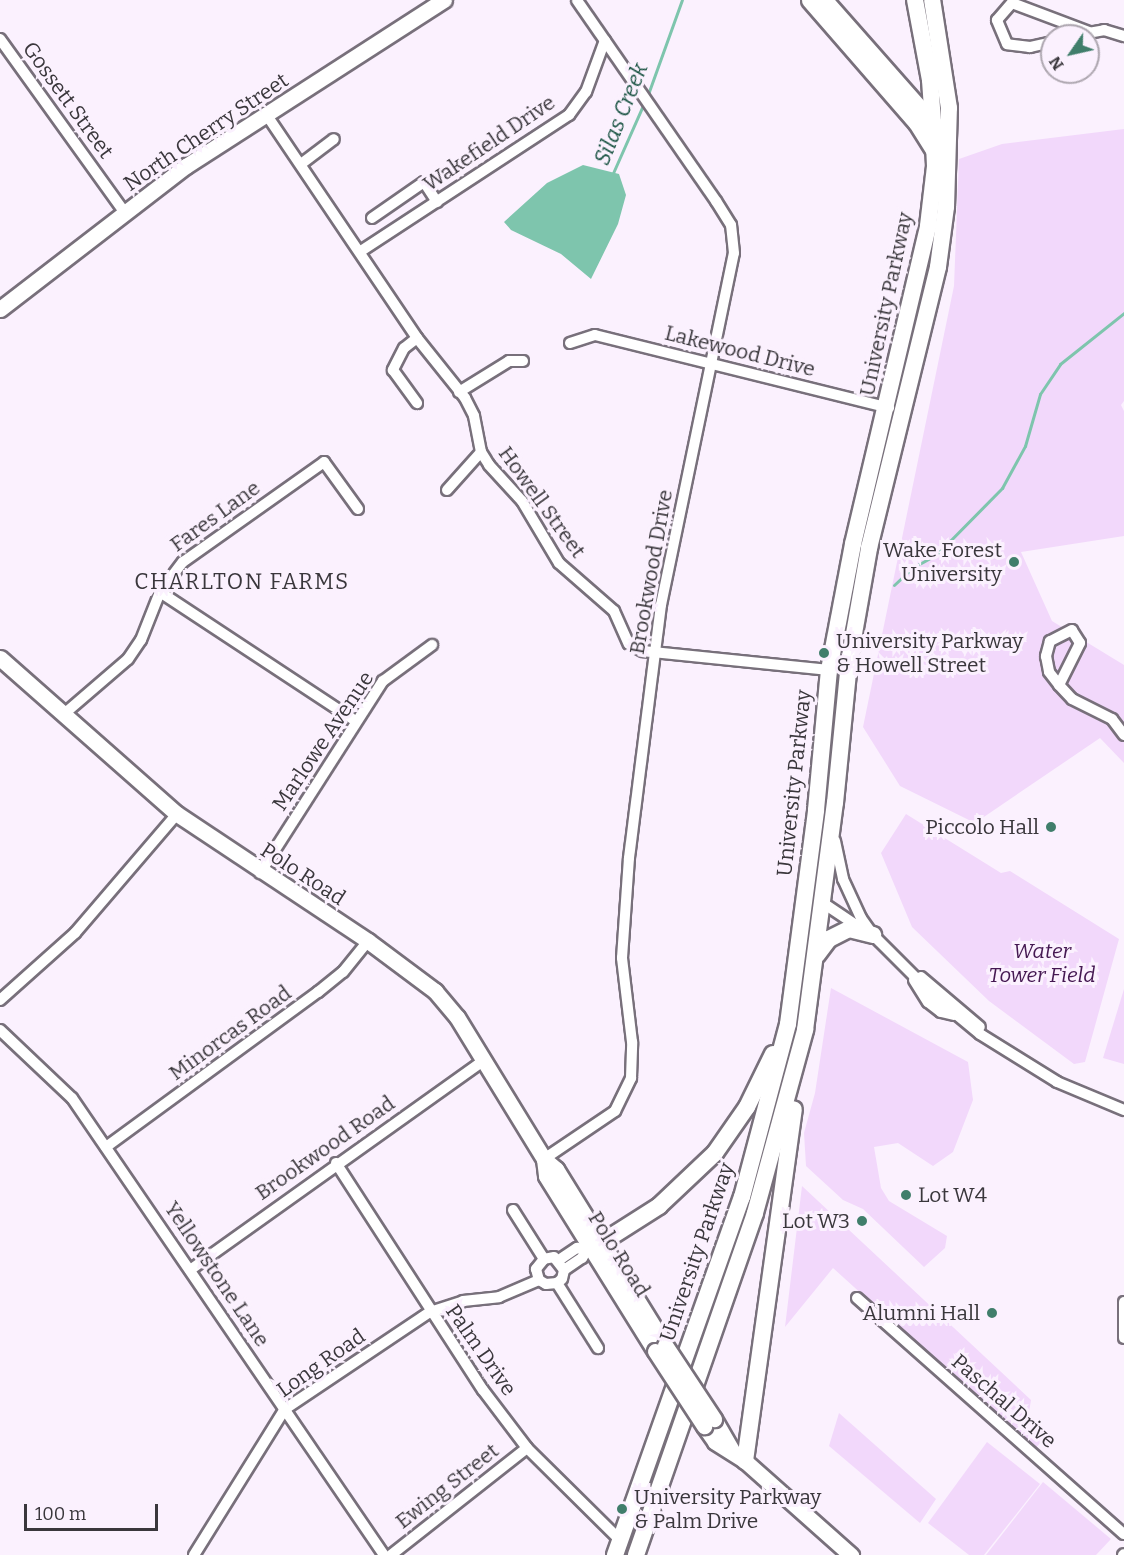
<!DOCTYPE html>
<html>
<head>
<meta charset="utf-8">
<style>
	body { margin:0 }
	#map { position:relative; width:1124px; height:1555px; overflow:hidden; background:#fbf1fe; font-family:Bitter,serif }
	div>[style] { position:absolute }
	.green>* { inset:0; background:#f2d8fb }
	.water>* { inset:0; background:#7ec5ad }
	.stream>* { height:3px; margin:-1.5px; padding:0 1.5px; transform-origin:1.5px; border-radius:1.5px; background:#7ec5ad }
	.roads { filter:drop-shadow(2px 0 #78707b) drop-shadow(-2px 0 #78707b) drop-shadow(0 2px #78707b) drop-shadow(0 -2px #78707b) }
	.street>* { height:10px; margin:-5px; padding:0 5px; transform-origin:5px; border-radius:5px; background:#fff }
	.secondary>* { height:15px; margin:-7.5px; padding:0 7.5px; transform-origin:7.5px; border-radius:7.5px; background:#fff }
	.primary>* { height:16px; margin:-8px; padding:0 8px; transform-origin:8px; border-radius:8px; background:#fff }
	.bridges { filter:drop-shadow(2px 0 #78707b) drop-shadow(-2px 0 #78707b) drop-shadow(0 2px #78707b) drop-shadow(0 -2px #78707b) }
	.secondary-bridge>* { height:15px; margin:-7.5px; padding:0 7.5px; transform-origin:7.5px; border-radius:7.5px; background:#fff }
	.dots>* { width:16px; height:16px; translate:-50% -50%; box-sizing:border-box; border:3px solid #fbf1fe; border-radius:50% }
	span { translate:-50% -50%; white-space:nowrap; text-align:center; line-height:1.15; -webkit-text-stroke:6px #fbf1fe; paint-order:stroke }
	.street-label { font-size:21px; color:#3a373c }
	.poi-label { font-size:21px; color:#3a373c }
	.right { translate:-100% -50%; text-align:right }
	.left { translate:0 -50%; text-align:left }
	.park-label { font-size:21px; color:#451852; font-style:italic }
	.water-label { font-size:22px; color:#1b5444; font-style:italic }
	.neighbourhood-label { font-size:22px; color:#3a373c; letter-spacing:1.5px }
	.north { position:absolute; left:1040px; top:24px; width:60px; height:60px; box-sizing:border-box; background:#fbf1fe; border:2px solid #aea7b0; border-radius:50%; rotate:236deg; font-size:16px; font-weight:700; line-height:24px; text-align:center; color:#3a373c }
	.north::after { content:''; display:block; margin:auto; width:21px; height:27px; background:#407e6b; clip-path:polygon(50% 0,100% 100%,50% 72%,0 100%) }
	.scale { position:absolute; left:24px; top:1504px; width:134px; height:27px; box-sizing:border-box; border:3px solid #3a373c; border-top:0; padding-left:8px; font-size:18px; line-height:21px; white-space:nowrap; color:#3a373c; -webkit-text-stroke:4px #fbf1fe; paint-order:stroke }
</style>
</head>
<body>
<div id="map">
	<div class="green">
		<i style="clip-path:polygon(1124px 129px,1124px 401px,1121px 405px,1124px 411px,1124px 536px,1021px 552px,1052px 621px,1124px 665px,1124px 763px,1100px 738px,975px 823px,900px 786px,863px 727px,954px 286px,959px 159px,1002px 144px)"></i>
		<i style="clip-path:polygon(906px 814px,1001px 873px,1010px 871px,1119px 939px,1085px 1062px,1074px 1064px,989px 1001px,912px 927px,881px 853px)"></i>
		<i style="clip-path:polygon(831px 988px,968px 1062px,973px 1100px,953px 1152px,933px 1166px,898px 1143px,874px 1147px,881px 1188px,889px 1201px,947px 1236px,945px 1248px,924px 1267px,863px 1209px,843px 1200px,806px 1166px,804px 1133px,815px 1093px)"></i>
		<i style="clip-path:polygon(1124px 989px,1124px 1064px,1103px 1058px)"></i>
		<i style="clip-path:polygon(802px 1186px,1031px 1400px,1028px 1418px,1047px 1435px,1034px 1450px,833px 1268px,785px 1327px)"></i>
		<i style="clip-path:polygon(839px 1413px,936px 1499px,920px 1523px,829px 1446px)"></i>
		<i style="clip-path:polygon(987px 1442px,1040px 1484px,984px 1555px,969px 1555px,928px 1523px)"></i>
		<i style="clip-path:polygon(1043px 1482px,1111px 1539px,1096px 1555px,986px 1555px)"></i>
	</div>
	<div class="water">
		<i style="clip-path:polygon(583px 165px,619px 174px,626px 195px,618px 224px,591px 279px,561px 254px,511px 230px,504px 222px,547px 183px)"></i>
	</div>
	<div class="stream">
		<i style="left:647px;top:97px;width:103px;rotate:-70.2deg"></i>
		<i style="left:613px;top:173px;width:77px;rotate:-66.1deg"></i>
		<i style="left:894px;top:585px;width:25px;rotate:-43deg"></i>
		<i style="left:912px;top:568px;width:29px;rotate:-29deg"></i>
		<i style="left:937px;top:554px;width:93px;rotate:-45.4deg"></i>
		<i style="left:1002px;top:488px;width:48px;rotate:-61.3deg"></i>
		<i style="left:1025px;top:446px;width:54px;rotate:-73.9deg"></i>
		<i style="left:1040px;top:394px;width:36px;rotate:-56deg"></i>
		<i style="left:1060px;top:364px;width:82px;rotate:-38.6deg"></i>
	</div>
	<div class="roads">
		<div class="street">
			<i style="left:1071px;top:36px;width:34px;rotate:-10deg"></i>
			<i style="left:1104px;top:30px;width:21px;rotate:17deg"></i>
			<i style="left:0;top:39px;width:214px;rotate:54.3deg"></i>
			<i style="left:1052px;top:42px;width:23px;rotate:167deg"></i>
			<i style="left:1030px;top:47px;width:23px;rotate:-173deg"></i>
			<i style="left:1007px;top:44px;width:26px;rotate:-113deg"></i>
			<i style="left:997px;top:20px;width:23px;rotate:-49deg"></i>
			<i style="left:1012px;top:3px;width:82px;rotate:20.6deg"></i>
			<i style="left:266px;top:114px;width:270px;rotate:56deg"></i>
			<i style="left:417px;top:338px;width:77px;rotate:51.3deg"></i>
			<i style="left:465px;top:398px;width:20px;rotate:63deg"></i>
			<i style="left:474px;top:416px;width:37px;rotate:79deg"></i>
			<i style="left:481px;top:452px;width:15px;rotate:58deg"></i>
			<i style="left:489px;top:465px;width:49px;rotate:47.5deg"></i>
			<i style="left:522px;top:501px;width:72px;rotate:59.2deg"></i>
			<i style="left:559px;top:563px;width:73px;rotate:41.1deg"></i>
			<i style="left:614px;top:611px;width:36px;rotate:66deg"></i>
			<i style="left:629px;top:644px;width:16px;rotate:27deg"></i>
			<i style="left:643px;top:651px;width:187px;rotate:5.8deg"></i>
			<i style="left:301px;top:164px;width:41px;rotate:-37.1deg"></i>
			<i style="left:372px;top:218px;width:63px;rotate:-34.7deg"></i>
			<i style="left:424px;top:182px;width:24px;rotate:57deg"></i>
			<i style="left:361px;top:251px;width:249px;rotate:-33.2deg"></i>
			<i style="left:569px;top:115px;width:29px;rotate:-54deg"></i>
			<i style="left:586px;top:92px;width:55px;rotate:-69.9deg"></i>
			<i style="left:417px;top:338px;width:16px;rotate:142deg"></i>
			<i style="left:404px;top:348px;width:25px;rotate:117deg"></i>
			<i style="left:393px;top:370px;width:41px;rotate:54deg"></i>
			<i style="left:570px;top:343px;width:26px;rotate:-18deg"></i>
			<i style="left:595px;top:335px;width:303px;rotate:13.9deg"></i>
			<i style="left:459px;top:392px;width:59px;rotate:-31.8deg"></i>
			<i style="left:509px;top:361px;width:14px"></i>
			<i style="left:447px;top:490px;width:51px;rotate:-48.2deg"></i>
			<i style="left:160px;top:592px;width:235px;rotate:33.4deg"></i>
			<i style="left:1059px;top:685px;width:47px;rotate:-63.4deg"></i>
			<i style="left:1080px;top:643px;width:15px;rotate:-122deg"></i>
			<i style="left:1072px;top:630px;width:25px;rotate:153deg"></i>
			<i style="left:1050px;top:641px;width:16px;rotate:105deg"></i>
			<i style="left:1046px;top:656px;width:16px;rotate:79deg"></i>
			<i style="left:1049px;top:672px;width:16px;rotate:52deg"></i>
			<i style="left:1059px;top:685px;width:19px;rotate:47deg"></i>
			<i style="left:1072px;top:699px;width:45px;rotate:26.6deg"></i>
			<i style="left:1112px;top:719px;width:20px;rotate:53deg"></i>
			<i style="left:64px;top:714px;width:84px;rotate:-40.7deg"></i>
			<i style="left:128px;top:659px;width:23px;rotate:-56deg"></i>
			<i style="left:141px;top:640px;width:52px;rotate:-68.4deg"></i>
			<i style="left:160px;top:592px;width:38px;rotate:-53deg"></i>
			<i style="left:183px;top:562px;width:173px;rotate:-35.3deg"></i>
			<i style="left:324px;top:462px;width:58px;rotate:54.1deg"></i>
			<i style="left:835px;top:841px;width:39px;rotate:78deg"></i>
			<i style="left:843px;top:879px;width:43px;rotate:65.2deg"></i>
			<i style="left:861px;top:918px;width:21px;rotate:55deg"></i>
			<i style="left:873px;top:935px;width:86px;rotate:45deg"></i>
			<i style="left:934px;top:996px;width:60px;rotate:39.6deg"></i>
			<i style="left:980px;top:1034px;width:91px;rotate:31.9deg"></i>
			<i style="left:1057px;top:1082px;width:73px;rotate:22.7deg"></i>
			<i style="left:260px;top:873px;width:228px;rotate:-57.4deg"></i>
			<i style="left:383px;top:681px;width:61px;rotate:-36.3deg"></i>
			<i style="left:823px;top:903px;width:47px;rotate:33.7deg"></i>
			<i style="left:921px;top:977px;width:77px;rotate:40.3deg"></i>
			<i style="left:914px;top:980px;width:26px;rotate:58deg"></i>
			<i style="left:928px;top:1002px;width:16px;rotate:38deg"></i>
			<i style="left:941px;top:1012px;width:13px;rotate:13deg"></i>
			<i style="left:0;top:1000px;width:101px;rotate:-41.8deg"></i>
			<i style="left:75px;top:933px;width:157px;rotate:-49.4deg"></i>
			<i style="left:0;top:1030px;width:99px;rotate:43.4deg"></i>
			<i style="left:72px;top:1098px;width:553px;rotate:55.68deg"></i>
			<i style="left:106px;top:1147px;width:263px;rotate:-36.2deg"></i>
			<i style="left:318px;top:992px;width:32px;rotate:-39deg"></i>
			<i style="left:343px;top:972px;width:40px;rotate:-51deg"></i>
			<i style="left:544px;top:1159px;width:86px;rotate:-34.1deg"></i>
			<i style="left:615px;top:1111px;width:37px;rotate:-64deg"></i>
			<i style="left:631px;top:1078px;width:36px;rotate:-88deg"></i>
			<i style="left:632px;top:1042px;width:85px;rotate:-96.8deg"></i>
			<i style="left:622px;top:958px;width:100px;rotate:-86deg"></i>
			<i style="left:629px;top:858px;width:255px;rotate:-82.8deg"></i>
			<i style="left:661px;top:605px;width:359px;rotate:-78.3deg"></i>
			<i style="left:734px;top:253px;width:28px;rotate:-96deg"></i>
			<i style="left:731px;top:225px;width:28px;rotate:-122deg"></i>
			<i style="left:716px;top:201px;width:244px;rotate:-124.7deg"></i>
			<i style="left:336px;top:1163px;width:270px;rotate:57.1deg"></i>
			<i style="left:483px;top:1390px;width:73px;rotate:52.8deg"></i>
			<i style="left:527px;top:1448px;width:131px;rotate:44.7deg"></i>
			<i style="left:513px;top:1210px;width:58px;rotate:57.7deg"></i>
			<i style="left:559px;top:1260px;width:22px;rotate:-34deg"></i>
			<i style="left:577px;top:1248px;width:7px;rotate:16deg"></i>
			<i style="left:190px;top:1270px;width:361px;rotate:-35.5deg"></i>
			<i style="left:564px;top:1270px;width:16px;rotate:-128deg"></i>
			<i style="left:554px;top:1257px;width:10px;rotate:169deg"></i>
			<i style="left:544px;top:1259px;width:13px;rotate:129deg"></i>
			<i style="left:536px;top:1269px;width:11px;rotate:75deg"></i>
			<i style="left:539px;top:1280px;width:8px;rotate:30deg"></i>
			<i style="left:546px;top:1284px;width:11px;rotate:-5deg"></i>
			<i style="left:557px;top:1283px;width:6px;rotate:-39deg"></i>
			<i style="left:562px;top:1279px;width:9px;rotate:-77deg"></i>
			<i style="left:564px;top:1270px;width:22px;rotate:-34deg"></i>
			<i style="left:582px;top:1258px;width:13px;rotate:-58deg"></i>
			<i style="left:557px;top:1283px;width:77px;rotate:57.8deg"></i>
			<i style="left:857px;top:1298px;width:356px;rotate:41.5deg"></i>
			<i style="left:1124px;top:1302px;width:36px;rotate:90deg"></i>
			<i style="left:194px;top:1555px;width:172px;rotate:-58.1deg"></i>
			<i style="left:285px;top:1409px;width:174px;rotate:-33.8deg"></i>
			<i style="left:430px;top:1312px;width:35px;rotate:-18deg"></i>
			<i style="left:463px;top:1301px;width:36px;rotate:-6deg"></i>
			<i style="left:499px;top:1297px;width:43px;rotate:-23deg"></i>
			<i style="left:391px;top:1555px;width:173px;rotate:-38.2deg"></i>
			<i style="left:1123px;top:1555px;width:1px;rotate:-45deg"></i>
		</div>
		<div class="secondary">
			<i style="left:809px;top:0;width:163px;rotate:49deg"></i>
			<i style="left:916px;top:123px;width:34px;rotate:58deg"></i>
			<i style="left:825px;top:0;width:168px;rotate:48.6deg"></i>
			<i style="left:0;top:309px;width:235px;rotate:-37.6deg"></i>
			<i style="left:186px;top:166px;width:307px;rotate:-32.8deg"></i>
			<i style="left:0;top:658px;width:236px;rotate:41.4deg"></i>
			<i style="left:177px;top:814px;width:229px;rotate:33.6deg"></i>
			<i style="left:368px;top:941px;width:84px;rotate:36.7deg"></i>
			<i style="left:435px;top:991px;width:34px;rotate:50deg"></i>
			<i style="left:457px;top:1017px;width:167px;rotate:58.5deg"></i>
			<i style="left:544px;top:1159px;width:16px;rotate:40deg"></i>
			<i style="left:556px;top:1169px;width:207px;rotate:58.2deg"></i>
			<i style="left:544px;top:1159px;width:17px;rotate:83deg"></i>
			<i style="left:546px;top:1176px;width:206px;rotate:58.1deg"></i>
			<i style="left:714px;top:1419px;width:38px;rotate:60deg"></i>
			<i style="left:704px;top:1426px;width:19px;rotate:55deg"></i>
			<i style="left:715px;top:1442px;width:36px;rotate:32deg"></i>
			<i style="left:745px;top:1461px;width:142px;rotate:41.6deg"></i>
		</div>
		<div class="primary">
			<i style="left:817px;top:955px;width:20px;rotate:-53deg"></i>
			<i style="left:829px;top:939px;width:22px;rotate:-27deg"></i>
			<i style="left:849px;top:929px;width:25px;rotate:14deg"></i>
			<i style="left:601px;top:1243px;width:69px;rotate:-32.5deg"></i>
			<i style="left:659px;top:1206px;width:77px;rotate:-43.4deg"></i>
			<i style="left:715px;top:1153px;width:56px;rotate:-55.2deg"></i>
			<i style="left:747px;top:1107px;width:59px;rotate:-63.9deg"></i>
			<i style="left:745px;top:1461px;width:355px;rotate:-82.1deg"></i>
			<i style="left:615px;top:1555px;width:380px;rotate:-70.5deg"></i>
			<i style="left:742px;top:1197px;width:179px;rotate:-75.1deg"></i>
			<i style="left:788px;top:1024px;width:216px;rotate:-82.5deg"></i>
			<i style="left:816px;top:810px;width:141px;rotate:-84.7deg"></i>
			<i style="left:829px;top:670px;width:128px;rotate:-79.2deg"></i>
			<i style="left:853px;top:544px;width:327px;rotate:-76.7deg"></i>
			<i style="left:928px;top:226px;width:60px;rotate:-83.3deg"></i>
			<i style="left:935px;top:166px;width:44px;rotate:-92.6deg"></i>
			<i style="left:933px;top:122px;width:42px;rotate:-94.1deg"></i>
			<i style="left:930px;top:80px;width:81px;rotate:-100.6deg"></i>
			<i style="left:636px;top:1555px;width:362px;rotate:-70.8deg"></i>
			<i style="left:755px;top:1213px;width:190px;rotate:-74.7deg"></i>
			<i style="left:805px;top:1030px;width:229px;rotate:-82.5deg"></i>
			<i style="left:835px;top:803px;width:142px;rotate:-84.3deg"></i>
			<i style="left:849px;top:662px;width:116px;rotate:-80deg"></i>
			<i style="left:869px;top:548px;width:289px;rotate:-76.2deg"></i>
			<i style="left:938px;top:267px;width:61px;rotate:-82.4deg"></i>
			<i style="left:946px;top:207px;width:99px;rotate:-88.3deg"></i>
			<i style="left:949px;top:108px;width:109px;rotate:-98.9deg"></i>
		</div>
	</div>
	<div class="bridges">
		<div class="secondary-bridge">
			<i style="left:665px;top:1345px;width:89px;rotate:56.5deg"></i>
			<i style="left:655px;top:1351px;width:90px;rotate:56.8deg"></i>
		</div>
	</div>
	<div class="dots">
		<i style="left:1014px;top:562px;background:#407e6b"></i>
		<i style="left:824px;top:653px;background:#407e6b"></i>
		<i style="left:1051px;top:827px;background:#407e6b"></i>
		<i style="left:906px;top:1195px;background:#407e6b"></i>
		<i style="left:862px;top:1221px;background:#407e6b"></i>
		<i style="left:992px;top:1313px;background:#407e6b"></i>
		<i style="left:622px;top:1509px;background:#407e6b"></i>
	</div>
	<div class="street-label">
		<span style="left:68px;top:100px;rotate:54deg">Gossett Street</span>
		<span style="left:206px;top:132px;rotate:-34deg">North Cherry Street</span>
		<span style="left:489px;top:143px;rotate:-34deg">Wakefield Drive</span>
		<span style="left:886px;top:304px;rotate:-78deg">University Parkway</span>
		<span style="left:740px;top:351px;rotate:14deg">Lakewood Drive</span>
		<span style="left:542px;top:502px;rotate:54deg">Howell Street</span>
		<span style="left:215px;top:516px;rotate:-36deg">Fares Lane</span>
		<span style="left:651px;top:572px;rotate:-80deg">Brookwood Drive</span>
		<span style="left:323px;top:741px;rotate:-56deg">Marlowe Avenue</span>
		<span style="left:794px;top:783px;rotate:-84deg">University Parkway</span>
		<span style="left:303px;top:874px;rotate:33deg">Polo Road</span>
		<span style="left:230px;top:1033px;rotate:-36deg">Minorcas Road</span>
		<span style="left:325px;top:1148px;rotate:-35deg">Brookwood Road</span>
		<span style="left:697px;top:1252px;rotate:-71deg">University Parkway</span>
		<span style="left:619px;top:1254px;rotate:58deg">Polo Road</span>
		<span style="left:217px;top:1274px;rotate:56deg">Yellowstone Lane</span>
		<span style="left:481px;top:1350px;rotate:55deg">Palm Drive</span>
		<span style="left:321px;top:1363px;rotate:-35deg">Long Road</span>
		<span style="left:1004px;top:1401px;rotate:41deg">Paschal Drive</span>
		<span style="left:447px;top:1486px;rotate:-38deg">Ewing Street</span>
	</div>
	<div class="poi-label">
		<span class="right" style="left:1002px;top:562px">Wake Forest<br>University</span>
		<span class="left" style="left:836px;top:653px">University Parkway<br>&amp; Howell Street</span>
		<span class="right" style="left:1039px;top:827px">Piccolo Hall</span>
		<span class="left" style="left:918px;top:1195px">Lot W4</span>
		<span class="right" style="left:850px;top:1221px">Lot W3</span>
		<span class="right" style="left:980px;top:1313px">Alumni Hall</span>
		<span class="left" style="left:634px;top:1509px">University Parkway<br>&amp; Palm Drive</span>
	</div>
	<div class="park-label">
		<span style="left:1042px;top:963px">Water<br>Tower Field</span>
	</div>
	<div class="water-label">
		<span style="left:621px;top:114px;rotate:-68deg">Silas Creek</span>
	</div>
	<div class="neighbourhood-label">
		<span style="left:242px;top:582px">CHARLTON FARMS</span>
	</div>
	<div class="north">N</div>
	<div class="scale">100 m</div>
</div>
</body>
</html>
